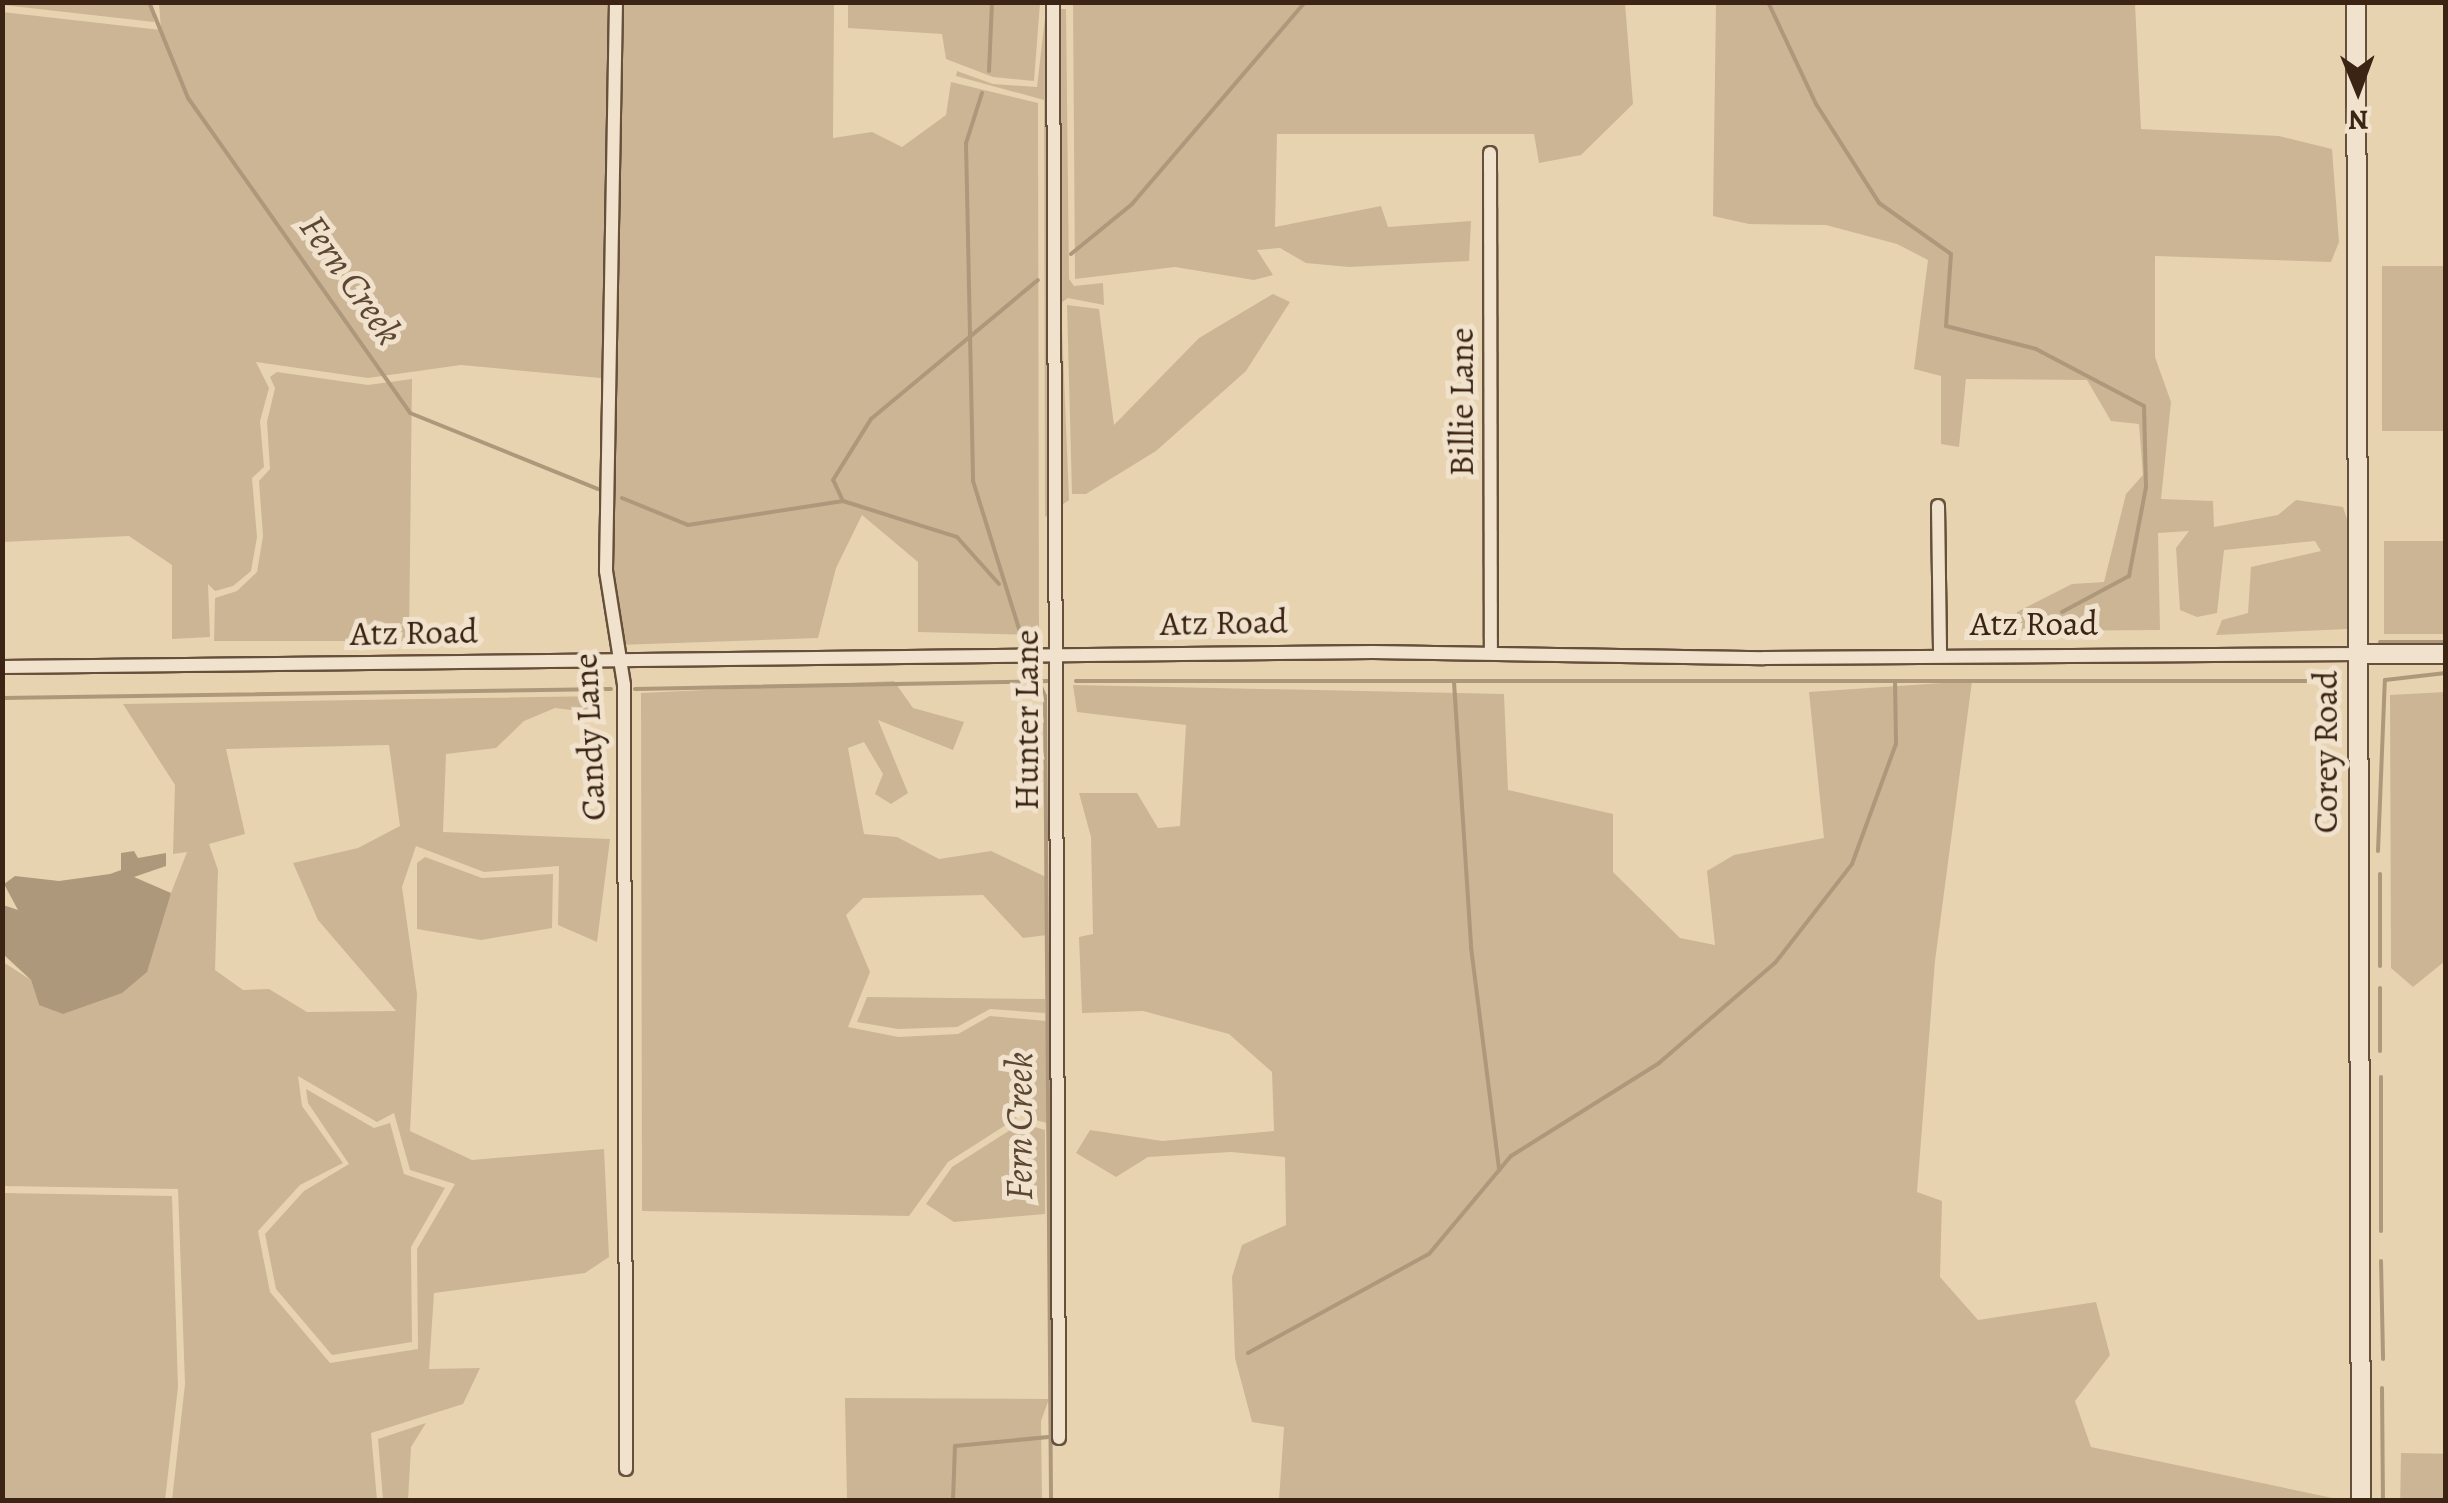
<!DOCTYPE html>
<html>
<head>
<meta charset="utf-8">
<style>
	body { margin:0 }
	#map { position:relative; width:2448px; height:1503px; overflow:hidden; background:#e8d3b0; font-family:Alegreya,serif }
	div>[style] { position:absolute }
	.green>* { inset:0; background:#cbb595; transform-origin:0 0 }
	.water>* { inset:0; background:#ad987b }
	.stream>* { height:4px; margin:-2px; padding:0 2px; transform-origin:2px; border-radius:2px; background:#ad987b }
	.roads { filter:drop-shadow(2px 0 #66503b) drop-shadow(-2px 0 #66503b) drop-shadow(0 2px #66503b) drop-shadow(0 -2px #66503b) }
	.street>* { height:12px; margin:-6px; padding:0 6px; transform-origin:6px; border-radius:6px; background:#f0e2cc }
	.secondary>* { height:18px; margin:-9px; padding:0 9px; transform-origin:9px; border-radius:9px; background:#f0e2cc }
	span { translate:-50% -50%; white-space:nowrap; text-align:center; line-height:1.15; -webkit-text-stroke:10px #f0e2cc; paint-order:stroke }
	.street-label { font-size:35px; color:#3b2414 }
	.water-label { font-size:38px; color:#5d4733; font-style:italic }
	.frame { position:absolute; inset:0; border:5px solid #3b2414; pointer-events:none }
	.north { position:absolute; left:2308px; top:40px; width:100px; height:100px; -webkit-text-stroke:8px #f0e2cc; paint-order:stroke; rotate:179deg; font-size:28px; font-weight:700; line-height:40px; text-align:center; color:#3b2414 }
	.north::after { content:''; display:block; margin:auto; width:35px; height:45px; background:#3b2414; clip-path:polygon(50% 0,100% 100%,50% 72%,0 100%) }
</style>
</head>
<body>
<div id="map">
	<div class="green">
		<i style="clip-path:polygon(2px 3px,152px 3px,154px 22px,3px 5px)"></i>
		<i style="clip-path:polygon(159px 3px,834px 3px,833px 138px,872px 132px,902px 147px,946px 115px,951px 82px,1038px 103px,1039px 635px,918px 632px,918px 562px,862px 515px,836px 568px,818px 638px,617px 645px,608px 614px,611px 379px,461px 365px,368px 378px,256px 362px,269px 388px,260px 421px,264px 467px,252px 478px,257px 537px,251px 571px,233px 586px,215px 591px,208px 584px,210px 637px,172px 639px,172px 565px,129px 536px,3px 542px,2px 12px,161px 30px)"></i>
		<i style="clip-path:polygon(848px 3px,1040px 3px,1034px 81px,993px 77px,946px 59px,942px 34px,848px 28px)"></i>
		<i style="clip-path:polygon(1073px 3px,1625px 3px,1633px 104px,1581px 155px,1539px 163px,1534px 134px,1277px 134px,1275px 227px,1381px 206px,1388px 227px,1471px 221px,1469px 261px,1349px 267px,1306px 263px,1280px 248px,1257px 250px,1273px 275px,1254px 280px,1175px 267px,1075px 279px)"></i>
		<i style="clip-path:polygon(1716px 3px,2135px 3px,2141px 129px,2279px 136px,2332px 149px,2339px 242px,2331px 262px,2155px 256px,2155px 357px,2171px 402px,2161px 499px,2213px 501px,2214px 527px,2278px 515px,2296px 500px,2343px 507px,2352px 534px,2347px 629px,2216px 635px,2222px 620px,2248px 613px,2251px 567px,2321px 551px,2315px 541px,2224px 550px,2217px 613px,2197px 617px,2180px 610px,2176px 548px,2189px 531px,2158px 533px,2160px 630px,2021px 631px,2017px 612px,2072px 584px,2104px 582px,2126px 494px,2143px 475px,2139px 424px,2111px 421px,2087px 380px,1966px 379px,1959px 447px,1941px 444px,1941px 376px,1914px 369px,1928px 260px,1897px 244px,1826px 225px,1749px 224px,1713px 216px)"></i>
		<i style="clip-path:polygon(1046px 9px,1066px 9px,1069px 279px,1074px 286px,1103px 283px,1104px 305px,1068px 298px,1061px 303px,1069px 500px,1045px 517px,1044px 100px,956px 76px,957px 71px,993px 84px,1037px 87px)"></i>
		<i style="left:2445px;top:266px;width:165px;height:63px;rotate:90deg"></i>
		<i style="clip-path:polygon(1273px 294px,1290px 302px,1246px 371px,1156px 451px,1086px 494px,1072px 494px,1067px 305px,1099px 309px,1114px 425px,1199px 338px)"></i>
		<i style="clip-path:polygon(277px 372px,368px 385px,412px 379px,409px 641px,214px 641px,215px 598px,237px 591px,257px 572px,263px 536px,259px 481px,270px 469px,267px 422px,275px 388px,270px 377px)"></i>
		<i style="left:2445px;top:541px;width:93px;height:61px;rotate:90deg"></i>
		<i style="clip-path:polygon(894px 681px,913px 708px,964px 722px,953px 750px,878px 720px,908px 793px,891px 804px,875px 794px,883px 774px,864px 742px,848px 748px,864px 834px,897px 837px,939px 859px,991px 851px,1048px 878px,1047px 935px,1023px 938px,983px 895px,863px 898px,846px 915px,870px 972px,848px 1027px,898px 1037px,958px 1034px,990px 1016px,1046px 1021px,1047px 1123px,1020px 1116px,948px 1162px,909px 1216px,642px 1211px,641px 693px)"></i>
		<i style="clip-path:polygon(1972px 681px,1935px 961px,1917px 1192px,1942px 1201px,1940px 1277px,1978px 1320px,2096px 1302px,2110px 1355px,2075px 1401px,2091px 1447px,2342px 1500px,1279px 1500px,1284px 1427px,1252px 1422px,1235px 1358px,1232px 1277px,1242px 1245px,1286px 1225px,1285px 1157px,1231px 1152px,1148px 1157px,1116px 1177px,1076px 1153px,1090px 1130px,1162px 1141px,1274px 1131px,1272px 1072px,1229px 1034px,1143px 1011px,1082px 1013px,1079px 937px,1093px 934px,1091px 837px,1079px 793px,1137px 793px,1158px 828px,1180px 826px,1186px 725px,1077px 712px,1073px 685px,1504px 694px,1508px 790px,1613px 814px,1613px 872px,1680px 938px,1715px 945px,1707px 871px,1734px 855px,1824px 838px,1809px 692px)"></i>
		<i style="clip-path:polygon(2445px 692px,2445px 961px,2413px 987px,2391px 968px,2390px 695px)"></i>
		<i style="clip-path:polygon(evenodd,602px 696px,604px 714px,555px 708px,524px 721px,496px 748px,446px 754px,443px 832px,610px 839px,597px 942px,558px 925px,559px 866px,484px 872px,416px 846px,402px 887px,417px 994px,410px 1131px,472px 1160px,604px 1149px,609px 1257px,585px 1273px,434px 1293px,429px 1369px,480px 1368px,463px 1404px,371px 1433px,377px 1500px,172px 1500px,185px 1384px,178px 1189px,3px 1186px,3px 962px,31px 980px,39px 1005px,162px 916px,187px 852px,173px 854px,175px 785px,123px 704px,602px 696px,389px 745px,400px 826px,358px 848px,293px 863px,318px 920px,396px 1011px,307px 1012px,269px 989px,243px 990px,215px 970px,218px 870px,209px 844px,245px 834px,226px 749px,389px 745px,602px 696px,298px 1076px,377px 1122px,394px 1113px,410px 1170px,455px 1184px,417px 1249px,418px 1349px,330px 1363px,270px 1292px,258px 1231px,300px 1185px,343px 1163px,302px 1106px,298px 1076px)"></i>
		<i style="clip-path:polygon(425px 857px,482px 878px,553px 874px,552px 928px,481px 940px,417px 929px,417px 863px)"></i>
		<i style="clip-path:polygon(867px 997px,1045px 999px,1045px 1013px,990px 1009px,957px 1027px,898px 1029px,857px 1022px)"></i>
		<i style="clip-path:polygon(306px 1089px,374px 1128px,390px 1123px,404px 1174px,445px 1188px,411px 1247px,412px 1342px,332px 1355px,276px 1289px,265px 1234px,304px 1191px,349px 1164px,308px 1103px)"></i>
		<i style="clip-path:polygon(1021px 1123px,1045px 1130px,1045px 1214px,954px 1222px,926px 1204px,952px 1167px)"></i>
		<i style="clip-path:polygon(3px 1193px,172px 1196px,178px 1387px,165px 1500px,3px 1500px)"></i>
		<i style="clip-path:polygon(845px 1398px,1049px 1399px,1041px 1421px,1042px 1500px,847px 1500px)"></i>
		<i style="clip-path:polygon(426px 1423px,411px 1447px,408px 1500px,383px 1500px,378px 1439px)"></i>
		<i style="left:2401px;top:1453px;width:44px;height:47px;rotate:1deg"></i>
	</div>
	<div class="water">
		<i style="clip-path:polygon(134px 851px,138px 858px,166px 853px,166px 866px,134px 877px,171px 893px,147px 972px,122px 993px,63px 1014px,39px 1005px,31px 980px,3px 954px,3px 905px,18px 910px,4px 884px,15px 876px,59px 881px,110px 874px,121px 870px,121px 853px)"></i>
	</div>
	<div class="stream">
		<i style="left:149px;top:2px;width:104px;rotate:67.9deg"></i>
		<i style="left:188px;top:98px;width:385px;rotate:54.8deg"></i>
		<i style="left:410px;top:413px;width:203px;rotate:22deg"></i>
		<i style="left:1768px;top:2px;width:113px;rotate:64.8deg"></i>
		<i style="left:1816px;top:104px;width:117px;rotate:57.5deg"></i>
		<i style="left:1879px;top:203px;width:88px;rotate:35.3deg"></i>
		<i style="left:1951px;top:254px;width:72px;rotate:94deg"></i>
		<i style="left:1946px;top:326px;width:93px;rotate:14.3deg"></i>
		<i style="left:2036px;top:349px;width:122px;rotate:27.8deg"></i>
		<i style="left:2144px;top:406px;width:81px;rotate:88.6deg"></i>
		<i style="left:2146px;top:487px;width:91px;rotate:100.8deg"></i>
		<i style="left:2129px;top:576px;width:76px;rotate:151.8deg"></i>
		<i style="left:989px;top:71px;width:69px;rotate:-87.5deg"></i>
		<i style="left:982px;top:93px;width:52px;rotate:107.7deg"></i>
		<i style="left:966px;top:143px;width:338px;rotate:88.8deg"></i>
		<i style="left:973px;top:481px;width:172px;rotate:72.7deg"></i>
		<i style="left:1071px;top:254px;width:79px;rotate:-39.3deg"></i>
		<i style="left:1132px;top:204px;width:266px;rotate:-49.4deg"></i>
		<i style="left:622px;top:498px;width:71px;rotate:22.2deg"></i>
		<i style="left:688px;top:525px;width:157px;rotate:-8.8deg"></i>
		<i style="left:843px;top:501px;width:120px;rotate:17.5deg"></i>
		<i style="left:957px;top:537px;width:63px;rotate:48.2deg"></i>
		<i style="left:843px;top:501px;width:23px;rotate:-115deg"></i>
		<i style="left:833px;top:480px;width:72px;rotate:-58.1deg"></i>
		<i style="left:871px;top:419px;width:217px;rotate:-39.8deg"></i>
		<i style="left:2380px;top:642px;width:66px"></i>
		<i style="left:1033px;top:668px;width:30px;rotate:67deg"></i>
		<i style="left:1045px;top:696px;width:804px;rotate:89.57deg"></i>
		<i style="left:1076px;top:681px;width:1258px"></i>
		<i style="left:1454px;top:682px;width:266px;rotate:86.3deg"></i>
		<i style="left:1471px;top:947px;width:225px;rotate:82.8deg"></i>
		<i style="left:635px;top:689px;width:413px;rotate:-1.1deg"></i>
		<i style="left:2px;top:698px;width:609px;rotate:-0.85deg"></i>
		<i style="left:2378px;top:851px;width:171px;rotate:-87.7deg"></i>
		<i style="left:2385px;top:680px;width:61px;rotate:-6.5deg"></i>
		<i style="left:2380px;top:966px;width:92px;rotate:-90deg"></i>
		<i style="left:2380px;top:988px;width:63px;rotate:90deg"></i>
		<i style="left:2381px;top:1231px;width:154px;rotate:-90deg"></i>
		<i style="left:2381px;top:1261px;width:98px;rotate:88.8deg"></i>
		<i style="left:1248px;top:1353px;width:206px;rotate:-28.7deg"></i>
		<i style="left:1429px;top:1254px;width:128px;rotate:-50.1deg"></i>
		<i style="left:1511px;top:1156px;width:175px;rotate:-32.1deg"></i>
		<i style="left:1659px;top:1063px;width:153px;rotate:-40.8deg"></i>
		<i style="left:1775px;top:963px;width:125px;rotate:-52.1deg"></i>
		<i style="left:1852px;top:864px;width:128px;rotate:-69.9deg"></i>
		<i style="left:1896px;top:744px;width:62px;rotate:-90.9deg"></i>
		<i style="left:2382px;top:1388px;width:112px;rotate:89.5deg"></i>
		<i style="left:953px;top:1500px;width:54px;rotate:-87.9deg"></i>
		<i style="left:955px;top:1446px;width:94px;rotate:-5.5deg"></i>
	</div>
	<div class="roads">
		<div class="street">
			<i style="left:616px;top:2px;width:569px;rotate:91.01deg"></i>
			<i style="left:606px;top:571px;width:115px;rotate:81deg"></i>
			<i style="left:624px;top:685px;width:784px;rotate:89.85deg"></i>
			<i style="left:1053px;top:2px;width:1436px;rotate:89.76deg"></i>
			<i style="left:1490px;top:153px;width:499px;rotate:89.9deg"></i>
			<i style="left:1938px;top:506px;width:150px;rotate:89.2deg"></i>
			<i style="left:2px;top:667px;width:1371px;rotate:-0.63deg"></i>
			<i style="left:1373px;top:652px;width:391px;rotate:0.9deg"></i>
			<i style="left:1764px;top:658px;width:594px;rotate:-0.39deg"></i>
		</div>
		<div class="secondary">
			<i style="left:2356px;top:2px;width:1498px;rotate:89.81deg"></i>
			<i style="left:2358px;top:654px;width:88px"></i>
		</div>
	</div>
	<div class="street-label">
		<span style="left:1461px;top:402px;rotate:-90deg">Billie Lane</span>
		<span style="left:1224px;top:622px;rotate:-1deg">Atz Road</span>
		<span style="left:2034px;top:623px">Atz Road</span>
		<span style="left:414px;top:632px;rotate:-1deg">Atz Road</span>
		<span style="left:1026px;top:720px;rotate:-90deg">Hunter Lane</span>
		<span style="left:589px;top:737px;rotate:-93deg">Candy Lane</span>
		<span style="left:2325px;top:752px;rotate:-90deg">Corey Road</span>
	</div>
	<div class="water-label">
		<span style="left:351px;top:280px;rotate:55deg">Fern Creek</span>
		<span style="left:1020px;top:1126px;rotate:-90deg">Fern Creek</span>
	</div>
	<div class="frame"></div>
	<div class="north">N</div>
</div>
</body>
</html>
